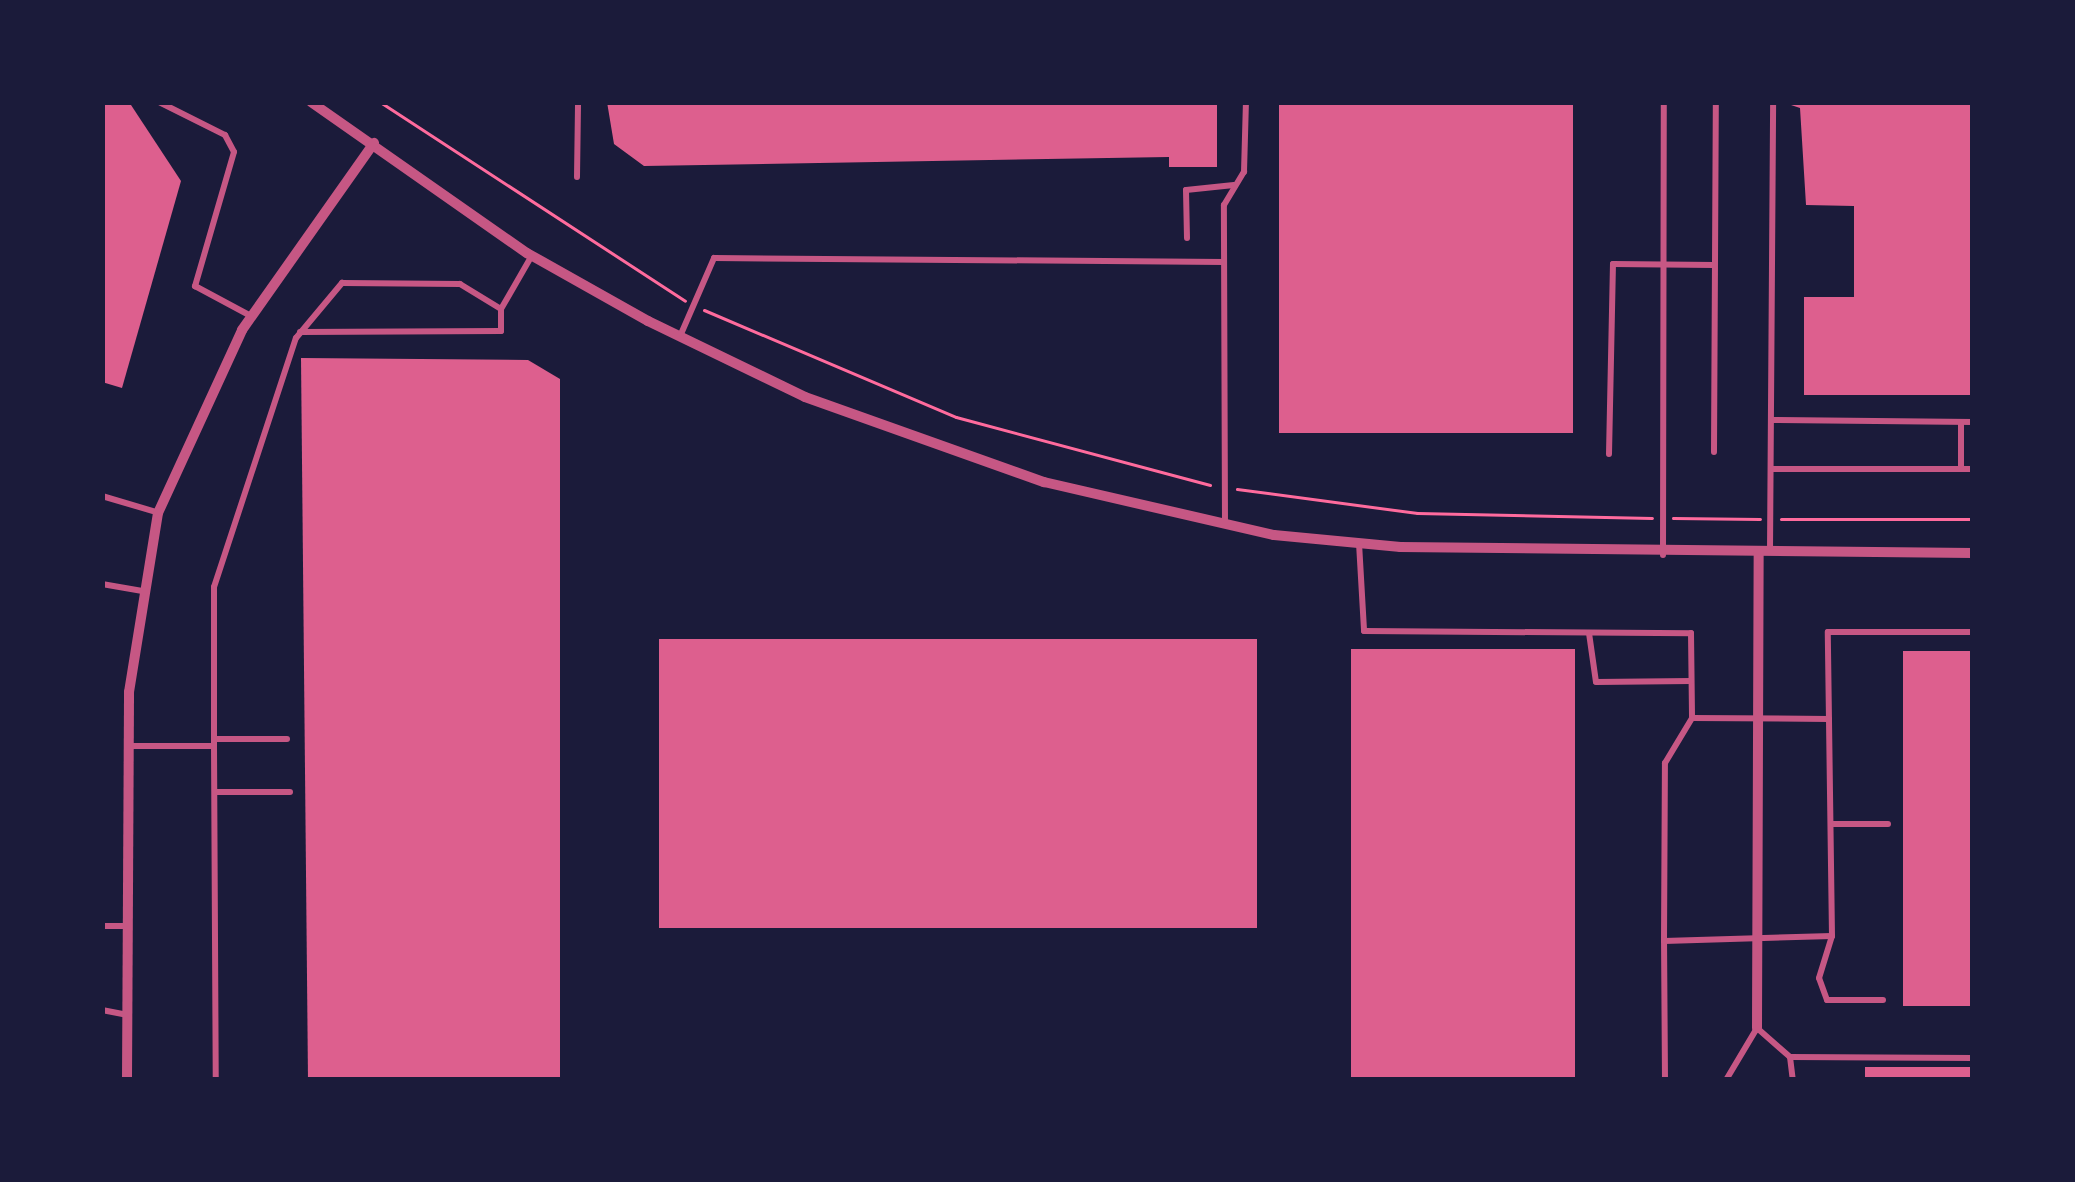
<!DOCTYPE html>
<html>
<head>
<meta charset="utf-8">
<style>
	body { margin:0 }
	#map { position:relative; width:2075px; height:1182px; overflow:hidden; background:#1b1b3a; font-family:Jost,sans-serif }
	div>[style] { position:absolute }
	.building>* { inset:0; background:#dd5f8e; transform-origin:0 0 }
	.path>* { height:3px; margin:-1.5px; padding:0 1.5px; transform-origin:1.5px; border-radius:1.5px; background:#ff6b9d }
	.service>* { height:6px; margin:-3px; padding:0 3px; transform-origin:3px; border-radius:3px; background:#c65784 }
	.minor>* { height:10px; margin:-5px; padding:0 5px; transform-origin:5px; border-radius:5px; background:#c65784 }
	span { translate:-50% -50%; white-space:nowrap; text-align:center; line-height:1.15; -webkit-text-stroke:12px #1b1b3a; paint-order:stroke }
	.frame { position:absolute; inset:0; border:105px solid #1b1b3a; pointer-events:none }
</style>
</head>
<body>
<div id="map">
	<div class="building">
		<i style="clip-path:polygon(102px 102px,131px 105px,181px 181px,122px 388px,102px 382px)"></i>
		<i style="clip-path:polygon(607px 102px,1217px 102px,1217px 167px,1169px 167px,1169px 157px,644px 166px,614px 144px)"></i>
		<i style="left:1279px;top:102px;width:294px;height:331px"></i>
		<i style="clip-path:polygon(1782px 102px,1973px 102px,1973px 395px,1804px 395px,1804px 297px,1854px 297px,1854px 206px,1806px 205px,1800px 108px)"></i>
		<i style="clip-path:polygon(301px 358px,528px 360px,560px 379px,560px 1080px,308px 1080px)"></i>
		<i style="left:659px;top:639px;width:598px;height:289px"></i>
		<i style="left:1351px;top:649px;width:224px;height:431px"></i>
		<i style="left:1903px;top:651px;width:70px;height:355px"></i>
		<i style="left:1865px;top:1067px;width:108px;height:13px"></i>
	</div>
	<div class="path">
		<i style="left:380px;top:102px;width:364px;rotate:33.1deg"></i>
		<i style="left:704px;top:310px;width:274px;rotate:23deg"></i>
		<i style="left:956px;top:417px;width:263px;rotate:15deg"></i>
		<i style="left:1237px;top:489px;width:182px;rotate:7.6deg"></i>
		<i style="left:1417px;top:513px;width:235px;rotate:1.2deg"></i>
		<i style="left:1673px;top:518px;width:87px;rotate:0.7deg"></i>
		<i style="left:1781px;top:519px;width:192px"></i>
	</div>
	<div class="service">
		<i style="left:159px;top:102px;width:74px;rotate:26.6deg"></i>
		<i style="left:225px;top:135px;width:19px;rotate:62deg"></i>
		<i style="left:234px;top:152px;width:140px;rotate:106.2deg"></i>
		<i style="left:195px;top:286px;width:64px;rotate:28.2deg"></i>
		<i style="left:577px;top:177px;width:75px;rotate:-89.2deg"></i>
		<i style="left:1187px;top:238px;width:48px;rotate:-91.2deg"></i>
		<i style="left:1186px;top:190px;width:48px;rotate:-5.9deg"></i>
		<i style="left:300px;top:332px;width:201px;rotate:-0.3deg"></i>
		<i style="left:501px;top:331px;width:22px;rotate:-90deg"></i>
		<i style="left:681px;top:334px;width:83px;rotate:-66.5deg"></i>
		<i style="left:714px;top:258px;width:510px;rotate:0.45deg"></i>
		<i style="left:1773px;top:420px;width:200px;rotate:0.6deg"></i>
		<i style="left:1961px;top:422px;width:47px;rotate:90deg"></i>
		<i style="left:1714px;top:452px;width:350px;rotate:-89.7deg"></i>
		<i style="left:1609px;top:454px;width:190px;rotate:-88.8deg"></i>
		<i style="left:1613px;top:264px;width:101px;rotate:0.6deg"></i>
		<i style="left:1771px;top:469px;width:202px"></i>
		<i style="left:102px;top:496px;width:56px;rotate:16.5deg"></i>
		<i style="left:1225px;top:524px;width:319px;rotate:-90.2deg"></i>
		<i style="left:1224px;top:205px;width:39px;rotate:-59deg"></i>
		<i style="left:1244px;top:172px;width:70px;rotate:-88.4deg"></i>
		<i style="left:1359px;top:543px;width:88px;rotate:86.7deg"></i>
		<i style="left:1364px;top:631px;width:327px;rotate:0.4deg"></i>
		<i style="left:1691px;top:633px;width:85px;rotate:89.3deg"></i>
		<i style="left:1692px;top:718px;width:137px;rotate:0.4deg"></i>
		<i style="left:1770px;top:550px;width:448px;rotate:-89.6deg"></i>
		<i style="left:1663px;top:555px;width:453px;rotate:-89.9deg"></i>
		<i style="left:102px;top:584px;width:41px;rotate:9.9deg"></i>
		<i style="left:1589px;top:633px;width:49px;rotate:81.9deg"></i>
		<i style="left:1596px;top:682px;width:95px;rotate:-0.6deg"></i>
		<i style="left:214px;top:739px;width:73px"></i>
		<i style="left:127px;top:746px;width:87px"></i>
		<i style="left:214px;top:746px;width:334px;rotate:89.7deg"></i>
		<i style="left:214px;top:746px;width:159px;rotate:-90deg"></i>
		<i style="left:214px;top:587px;width:262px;rotate:-71.8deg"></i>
		<i style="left:296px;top:338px;width:72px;rotate:-50.1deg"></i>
		<i style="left:342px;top:283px;width:118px;rotate:0.5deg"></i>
		<i style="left:460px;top:284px;width:48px;rotate:31.4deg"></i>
		<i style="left:501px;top:309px;width:60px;rotate:-60deg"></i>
		<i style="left:216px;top:792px;width:74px"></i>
		<i style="left:1831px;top:824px;width:57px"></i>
		<i style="left:102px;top:926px;width:25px"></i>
		<i style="left:1664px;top:941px;width:178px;rotate:-89.7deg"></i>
		<i style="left:1665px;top:763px;width:52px;rotate:-59deg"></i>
		<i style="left:1883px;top:1000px;width:56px;rotate:180deg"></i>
		<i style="left:1827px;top:1000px;width:23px;rotate:-110deg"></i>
		<i style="left:1819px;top:978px;width:44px;rotate:-72.8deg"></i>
		<i style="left:1832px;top:936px;width:304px;rotate:-90.8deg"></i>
		<i style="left:1828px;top:632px;width:145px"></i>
		<i style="left:102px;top:1010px;width:25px;rotate:11deg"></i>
		<i style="left:1790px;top:1057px;width:183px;rotate:0.3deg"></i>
		<i style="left:729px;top:1080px;width:562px"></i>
		<i style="left:1665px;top:1080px;width:139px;rotate:-90.4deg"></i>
		<i style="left:1664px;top:941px;width:168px;rotate:-1.7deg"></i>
		<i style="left:1726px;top:1080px;width:61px;rotate:-59.2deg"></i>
		<i style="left:1757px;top:1028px;width:44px;rotate:41.3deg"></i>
		<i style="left:1790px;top:1057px;width:23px;rotate:83deg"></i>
	</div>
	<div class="minor">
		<i style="left:311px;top:102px;width:264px;rotate:35deg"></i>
		<i style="left:527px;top:253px;width:139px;rotate:29.3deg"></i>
		<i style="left:648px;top:321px;width:174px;rotate:25.8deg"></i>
		<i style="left:805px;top:397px;width:254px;rotate:19.6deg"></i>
		<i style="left:1044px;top:482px;width:236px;rotate:13deg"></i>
		<i style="left:1274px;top:535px;width:127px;rotate:5.4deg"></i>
		<i style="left:1400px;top:547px;width:573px;rotate:0.6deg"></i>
		<i style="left:1757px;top:1028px;width:475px;rotate:-89.8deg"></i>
		<i style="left:127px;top:1080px;width:388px;rotate:-89.7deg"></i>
		<i style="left:129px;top:692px;width:181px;rotate:-80.8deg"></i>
		<i style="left:158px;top:513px;width:201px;rotate:-65.3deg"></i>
		<i style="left:242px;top:330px;width:229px;rotate:-54.8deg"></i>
	</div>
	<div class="frame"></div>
</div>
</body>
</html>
